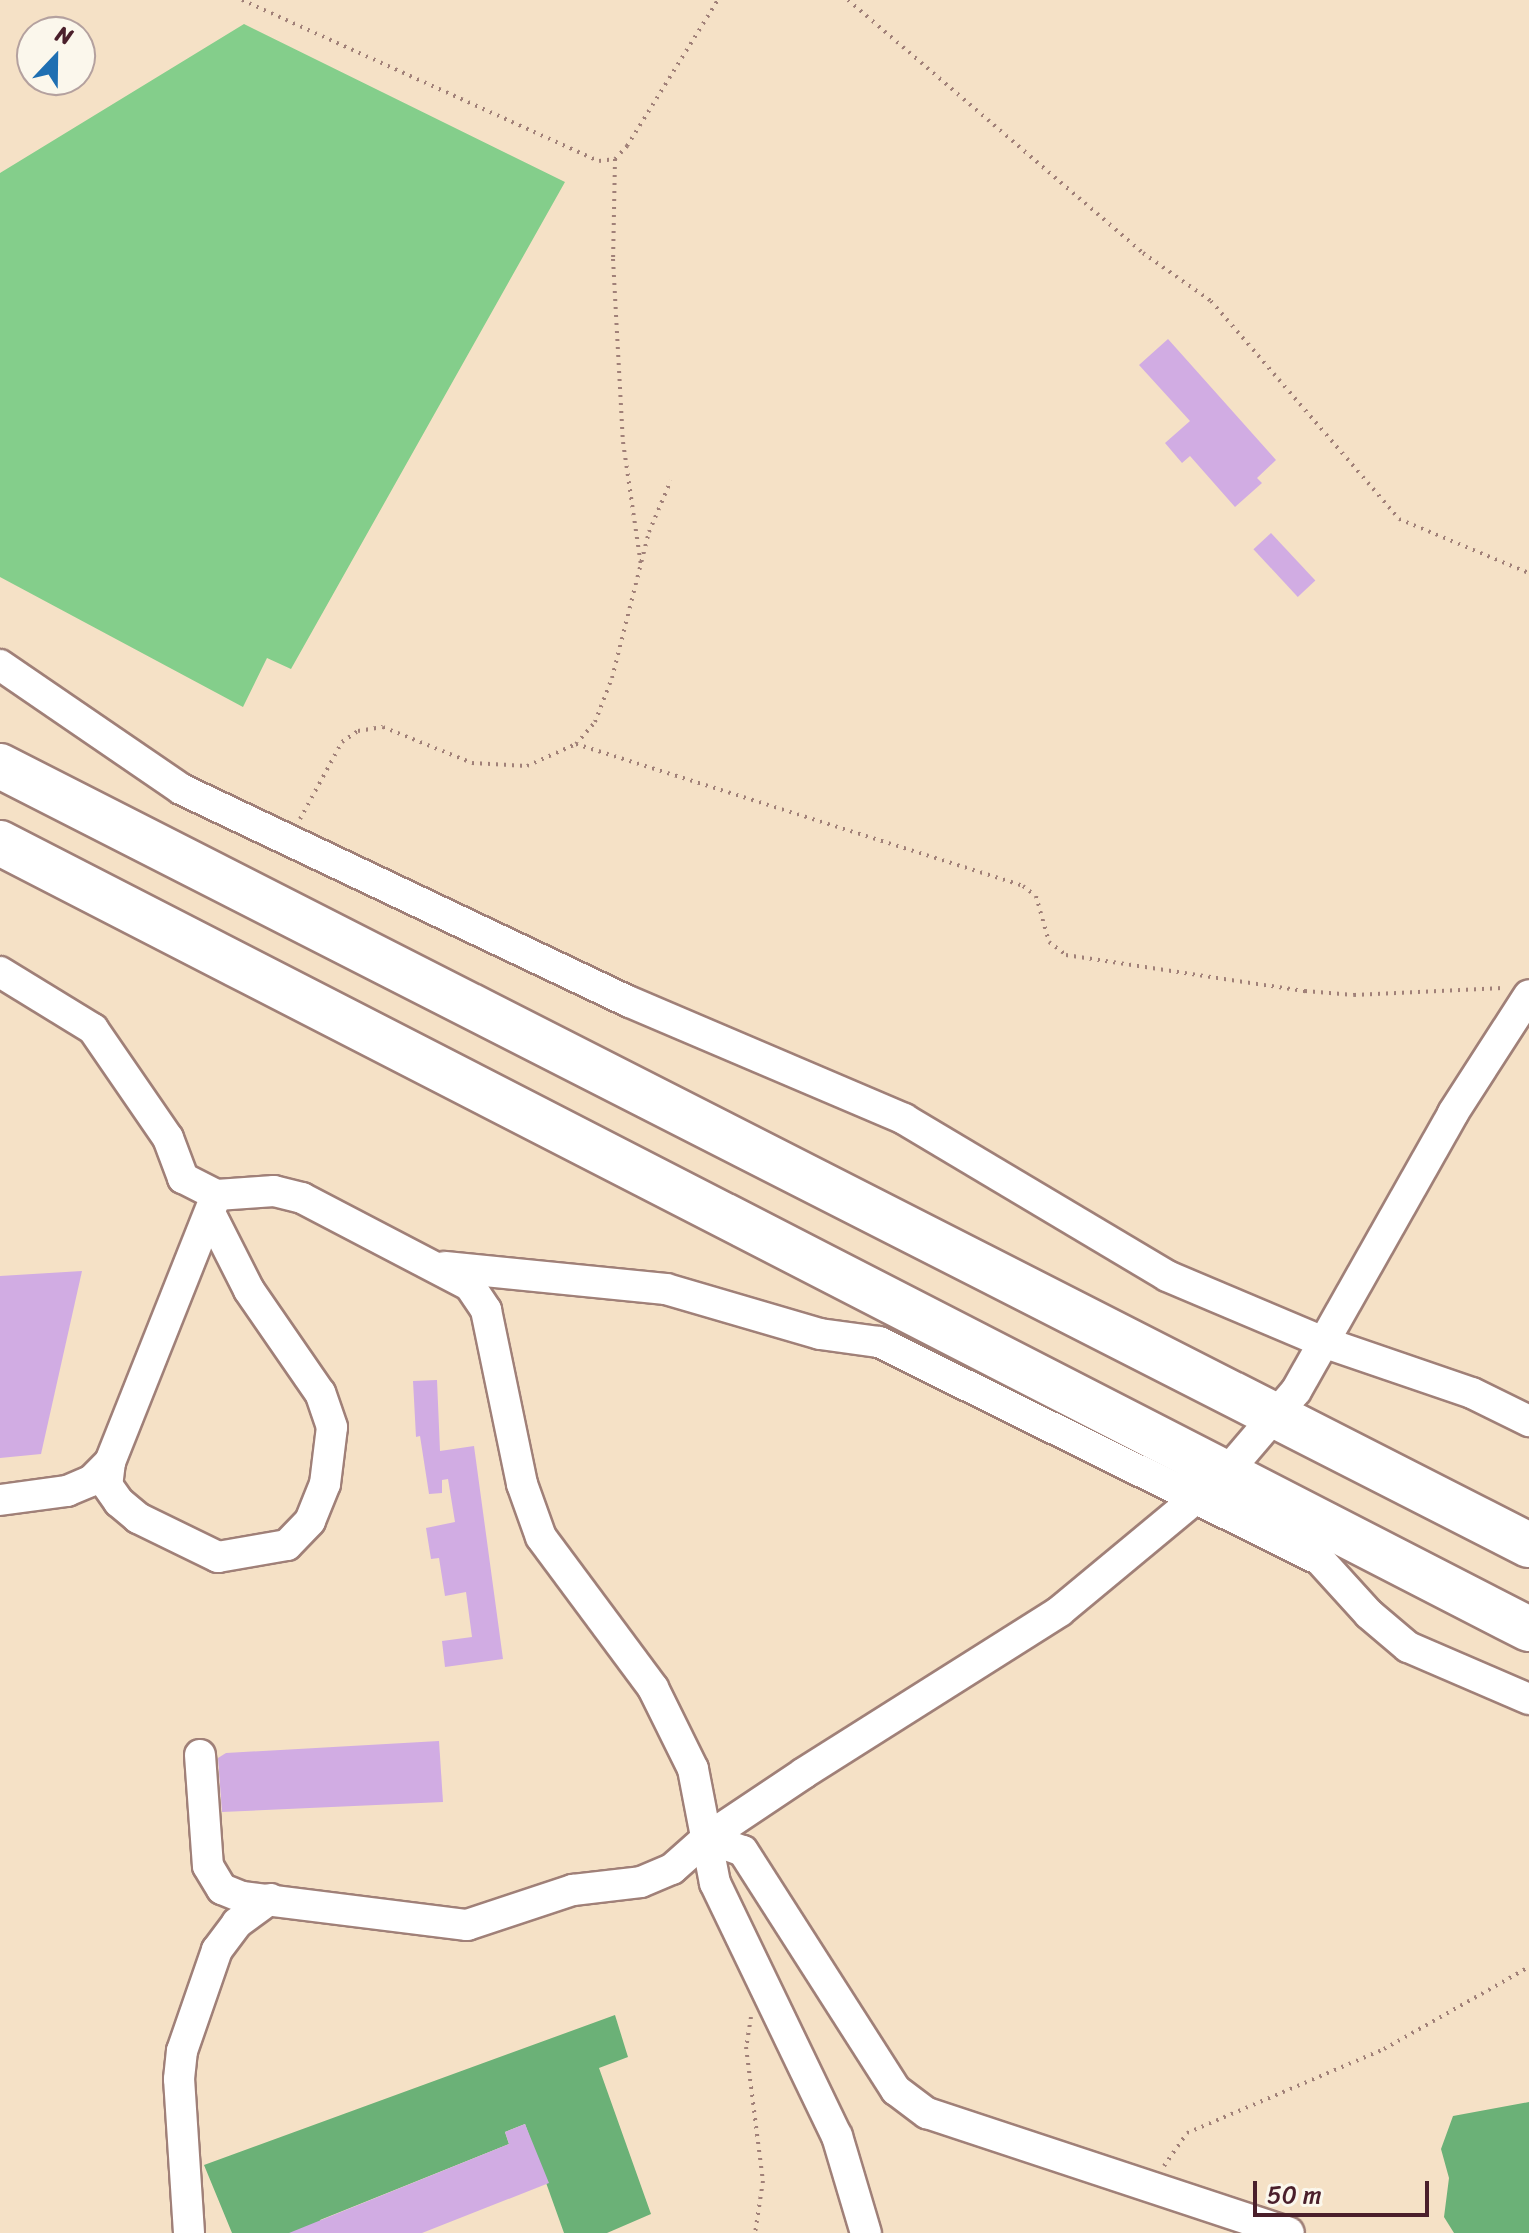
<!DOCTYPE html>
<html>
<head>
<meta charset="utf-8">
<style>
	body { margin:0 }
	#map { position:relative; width:1529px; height:2233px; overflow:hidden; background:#f5e1c6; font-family:Sriracha,sans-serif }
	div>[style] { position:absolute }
	.green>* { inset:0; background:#84ce8b }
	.forest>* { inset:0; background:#6bb177 }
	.building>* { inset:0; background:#d1ace3; transform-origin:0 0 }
	.path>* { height:4px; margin-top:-2px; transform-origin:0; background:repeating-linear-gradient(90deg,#a08078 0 2px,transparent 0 8px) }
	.roads { filter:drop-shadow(2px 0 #a08078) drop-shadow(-2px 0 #a08078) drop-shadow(0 2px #a08078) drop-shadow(0 -2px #a08078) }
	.minor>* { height:30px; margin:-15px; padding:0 15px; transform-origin:15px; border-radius:15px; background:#fff }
	.highway>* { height:44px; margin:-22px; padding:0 22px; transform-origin:22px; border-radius:22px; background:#fff }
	span { translate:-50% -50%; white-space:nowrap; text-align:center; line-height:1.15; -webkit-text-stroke:7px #fbf7ec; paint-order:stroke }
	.north { position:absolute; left:16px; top:16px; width:80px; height:80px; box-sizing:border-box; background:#fbf7ec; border:2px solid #b4a19f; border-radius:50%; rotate:22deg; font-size:22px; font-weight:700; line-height:32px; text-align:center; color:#4a1f2b }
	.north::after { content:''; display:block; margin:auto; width:28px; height:36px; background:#1f6fb2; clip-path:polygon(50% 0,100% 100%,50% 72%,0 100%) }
	.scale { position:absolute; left:1253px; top:2181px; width:176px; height:36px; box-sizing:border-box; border:4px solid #4a1f2b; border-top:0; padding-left:10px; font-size:24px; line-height:28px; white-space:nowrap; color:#4a1f2b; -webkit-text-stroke:6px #fbf7ec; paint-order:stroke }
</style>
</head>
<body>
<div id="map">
	<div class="green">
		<i style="clip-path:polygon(244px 24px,565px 182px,291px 669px,267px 658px,243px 707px,0 577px,0 173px)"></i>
	</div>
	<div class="forest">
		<i style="clip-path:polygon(615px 2015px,628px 2057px,599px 2068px,651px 2214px,607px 2233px,564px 2233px,525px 2124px,505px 2132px,509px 2144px,320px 2220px,325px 2233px,232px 2233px,204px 2165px)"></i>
		<i style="clip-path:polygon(1529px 2102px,1529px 2233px,1454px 2233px,1444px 2217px,1449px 2178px,1441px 2149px,1453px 2116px)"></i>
	</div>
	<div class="building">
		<i style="clip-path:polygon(1168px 339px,1276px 460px,1257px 478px,1262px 483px,1235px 507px,1190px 456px,1182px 463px,1165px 443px,1190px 421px,1139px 365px)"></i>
		<i style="left:1271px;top:533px;width:65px;height:24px;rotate:47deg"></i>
		<i style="clip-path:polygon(82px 1271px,41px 1454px,0 1458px,0 1276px)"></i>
		<i style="clip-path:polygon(437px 1380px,440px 1451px,474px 1446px,503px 1659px,445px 1667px,442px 1641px,472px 1637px,466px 1592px,445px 1596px,439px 1558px,431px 1559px,426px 1528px,455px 1522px,448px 1479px,442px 1480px,442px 1493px,429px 1494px,420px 1436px,416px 1437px,413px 1381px)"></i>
		<i style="clip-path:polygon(439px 1741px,443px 1802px,222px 1812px,218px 1758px,226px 1753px)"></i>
		<i style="clip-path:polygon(525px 2124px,549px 2183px,422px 2233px,289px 2233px,509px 2144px,505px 2132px)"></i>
	</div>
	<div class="path">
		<i style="left:242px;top:0;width:392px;rotate:24.3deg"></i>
		<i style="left:599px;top:161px;width:16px;rotate:-7deg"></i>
		<i style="left:615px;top:159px;width:18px;rotate:-47deg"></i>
		<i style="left:627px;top:146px;width:172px;rotate:-58.1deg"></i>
		<i style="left:848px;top:0;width:389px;rotate:40.6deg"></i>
		<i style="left:1143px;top:253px;width:83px;rotate:35.2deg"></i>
		<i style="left:1211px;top:301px;width:288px;rotate:49.2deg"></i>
		<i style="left:1399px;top:519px;width:141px;rotate:22.6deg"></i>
		<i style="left:615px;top:159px;width:100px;rotate:91.1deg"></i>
		<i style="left:613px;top:259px;width:183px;rotate:86.9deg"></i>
		<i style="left:623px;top:442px;width:124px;rotate:81.7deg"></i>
		<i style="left:576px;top:744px;width:29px;rotate:-49deg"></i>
		<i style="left:595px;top:722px;width:47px;rotate:-68.9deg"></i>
		<i style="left:612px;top:678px;width:151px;rotate:-75.8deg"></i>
		<i style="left:649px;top:532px;width:56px;rotate:-67.1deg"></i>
		<i style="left:300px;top:819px;width:88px;rotate:-61.4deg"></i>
		<i style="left:342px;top:742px;width:19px;rotate:-35deg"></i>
		<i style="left:358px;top:731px;width:25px;rotate:-9deg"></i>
		<i style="left:383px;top:727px;width:96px;rotate:22deg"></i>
		<i style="left:472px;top:763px;width:55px;rotate:3.1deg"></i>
		<i style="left:527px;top:766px;width:54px;rotate:-24.2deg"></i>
		<i style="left:576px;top:744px;width:469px;rotate:17.6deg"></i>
		<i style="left:1023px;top:886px;width:16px;rotate:38deg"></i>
		<i style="left:1036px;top:896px;width:48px;rotate:74.2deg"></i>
		<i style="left:1049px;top:942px;width:21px;rotate:37deg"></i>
		<i style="left:1066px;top:955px;width:242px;rotate:8.6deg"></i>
		<i style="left:1305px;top:991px;width:49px;rotate:4.7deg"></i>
		<i style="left:1354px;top:995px;width:149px;rotate:-2.7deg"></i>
		<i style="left:751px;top:2017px;width:30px;rotate:99deg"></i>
		<i style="left:746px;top:2047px;width:135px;rotate:82.8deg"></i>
		<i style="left:763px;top:2181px;width:53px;rotate:98.7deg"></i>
		<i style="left:1164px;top:2166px;width:40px;rotate:-55.1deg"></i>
		<i style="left:1187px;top:2133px;width:214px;rotate:-23.1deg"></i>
		<i style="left:1384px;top:2049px;width:167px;rotate:-29.5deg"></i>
	</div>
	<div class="roads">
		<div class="minor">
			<i style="left:0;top:665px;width:219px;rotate:34.4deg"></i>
			<i style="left:181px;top:789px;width:497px;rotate:25.4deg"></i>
			<i style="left:630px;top:1002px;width:298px;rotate:23.1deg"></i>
			<i style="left:904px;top:1119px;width:306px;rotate:30.8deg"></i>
			<i style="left:1167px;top:1276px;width:169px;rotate:22.9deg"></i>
			<i style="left:1323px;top:1342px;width:157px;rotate:18.9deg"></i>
			<i style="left:1472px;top:1393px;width:64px;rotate:26.2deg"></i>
			<i style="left:0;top:972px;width:109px;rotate:31.5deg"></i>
			<i style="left:93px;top:1029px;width:132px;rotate:55.5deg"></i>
			<i style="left:168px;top:1138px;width:43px;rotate:69.4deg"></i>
			<i style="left:183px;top:1178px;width:38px;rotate:27deg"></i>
			<i style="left:217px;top:1195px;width:57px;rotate:-4deg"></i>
			<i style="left:274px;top:1191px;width:29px;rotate:14deg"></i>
			<i style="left:302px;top:1198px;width:190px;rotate:27.6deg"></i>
			<i style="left:470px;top:1286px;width:29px;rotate:56deg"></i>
			<i style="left:486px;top:1310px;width:178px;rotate:78.3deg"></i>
			<i style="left:522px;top:1484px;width:56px;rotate:70.3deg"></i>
			<i style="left:541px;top:1537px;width:188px;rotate:53.4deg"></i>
			<i style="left:653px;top:1688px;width:90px;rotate:63.7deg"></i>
			<i style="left:693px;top:1769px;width:116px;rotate:79.1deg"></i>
			<i style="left:715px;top:1883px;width:281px;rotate:64.3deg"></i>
			<i style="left:837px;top:2136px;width:101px;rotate:73.4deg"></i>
			<i style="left:445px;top:1267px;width:222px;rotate:5.7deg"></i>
			<i style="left:666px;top:1289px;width:160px;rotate:16.3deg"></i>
			<i style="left:820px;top:1334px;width:60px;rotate:7.7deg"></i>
			<i style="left:879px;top:1342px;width:491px;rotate:26.3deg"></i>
			<i style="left:1319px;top:1559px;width:74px;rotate:47.7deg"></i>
			<i style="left:1369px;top:1614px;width:51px;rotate:40.2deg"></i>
			<i style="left:1408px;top:1647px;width:132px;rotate:23.3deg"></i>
			<i style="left:110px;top:1462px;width:23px;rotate:97deg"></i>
			<i style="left:107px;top:1485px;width:21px;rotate:55deg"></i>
			<i style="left:119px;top:1502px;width:25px;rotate:40deg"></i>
			<i style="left:138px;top:1518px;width:89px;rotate:26deg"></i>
			<i style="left:218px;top:1557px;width:70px;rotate:-9.9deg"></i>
			<i style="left:287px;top:1545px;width:33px;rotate:-46deg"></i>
			<i style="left:310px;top:1521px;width:40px;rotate:-68deg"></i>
			<i style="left:325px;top:1484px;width:57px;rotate:-83deg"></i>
			<i style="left:332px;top:1427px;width:36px;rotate:-109deg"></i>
			<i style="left:320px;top:1393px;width:125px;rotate:-124.6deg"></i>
			<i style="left:249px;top:1290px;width:86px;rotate:-116.9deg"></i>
			<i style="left:0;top:1500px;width:68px;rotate:-7.7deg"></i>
			<i style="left:67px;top:1491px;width:26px;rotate:-23deg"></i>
			<i style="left:91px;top:1481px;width:27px;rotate:-45deg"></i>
			<i style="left:110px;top:1462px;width:281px;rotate:-68.3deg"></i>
			<i style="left:200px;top:1755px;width:111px;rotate:85.9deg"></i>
			<i style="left:208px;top:1866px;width:27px;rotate:59deg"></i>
			<i style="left:222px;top:1889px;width:22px;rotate:22deg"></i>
			<i style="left:242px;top:1897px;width:227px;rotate:7.1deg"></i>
			<i style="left:467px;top:1925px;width:112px;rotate:-18.3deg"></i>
			<i style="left:573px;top:1890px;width:68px;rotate:-6.7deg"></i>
			<i style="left:641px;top:1882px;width:34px;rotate:-23deg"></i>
			<i style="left:672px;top:1869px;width:47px;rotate:-41.5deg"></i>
			<i style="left:707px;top:1838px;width:117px;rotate:-33.8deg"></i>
			<i style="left:804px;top:1773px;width:303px;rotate:-32.3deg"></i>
			<i style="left:1060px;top:1611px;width:214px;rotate:-39.7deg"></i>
			<i style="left:1225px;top:1474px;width:109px;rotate:-49.5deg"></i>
			<i style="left:1296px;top:1391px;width:319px;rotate:-60.5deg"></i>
			<i style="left:1453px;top:1113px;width:140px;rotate:-57.2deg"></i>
			<i style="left:707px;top:1838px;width:38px;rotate:20deg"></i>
			<i style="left:743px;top:1851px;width:284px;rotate:57.4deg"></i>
			<i style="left:896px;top:2090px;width:39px;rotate:37deg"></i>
			<i style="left:927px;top:2113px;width:381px;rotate:18.3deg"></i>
			<i style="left:189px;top:2233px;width:154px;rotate:-93.7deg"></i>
			<i style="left:179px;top:2079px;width:28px;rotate:-84deg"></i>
			<i style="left:182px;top:2051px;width:107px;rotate:-70.9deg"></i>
			<i style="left:217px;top:1950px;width:34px;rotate:-53deg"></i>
			<i style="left:237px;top:1923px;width:41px;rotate:-36deg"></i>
		</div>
		<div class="highway">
			<i style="left:0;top:766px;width:1716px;rotate:27deg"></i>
			<i style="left:0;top:843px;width:1719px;rotate:27.21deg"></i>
		</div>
	</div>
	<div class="north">N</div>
	<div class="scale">50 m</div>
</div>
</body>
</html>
